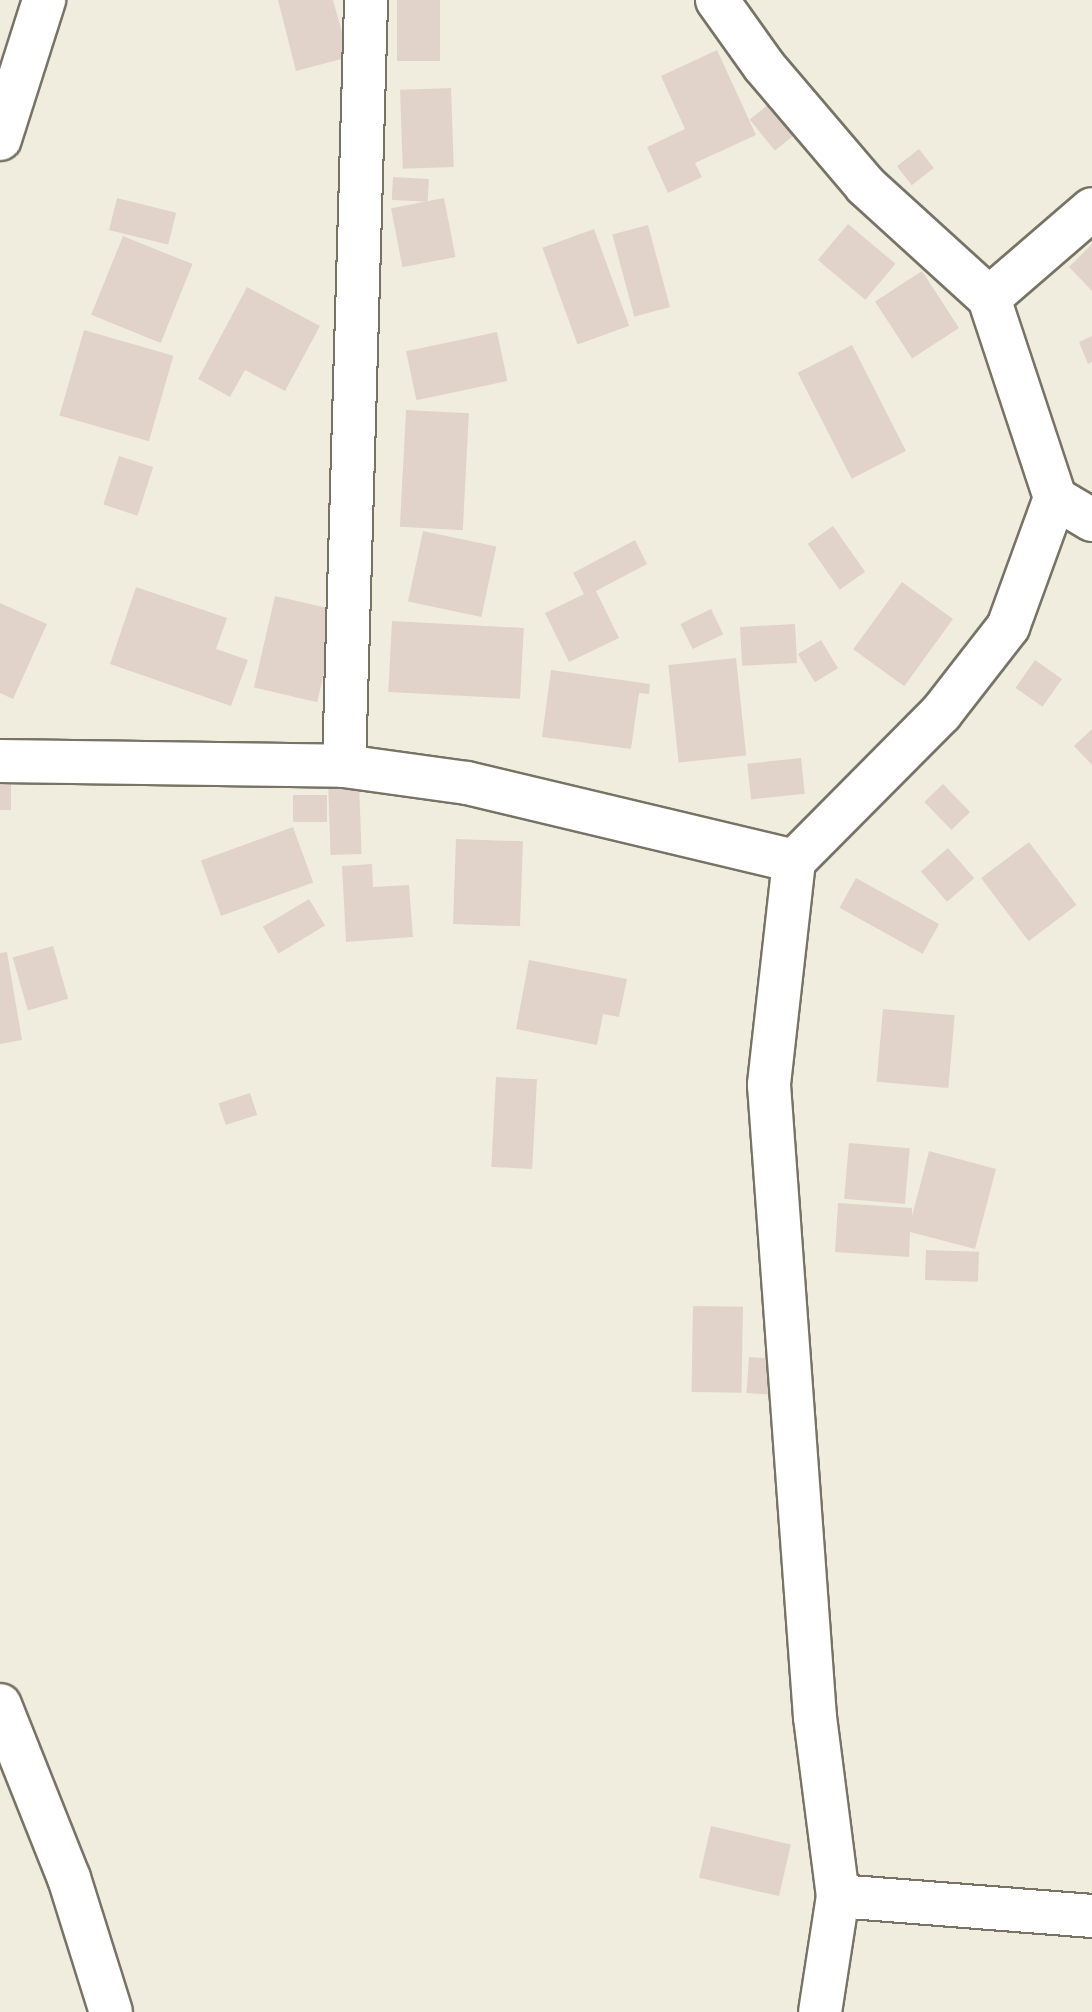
<!DOCTYPE html>
<html>
<head>
<meta charset="utf-8">
<style>
	body { margin:0 }
	#map { position:relative; width:1092px; height:2012px; overflow:hidden; background:#f1edde; font-family:Literata,serif }
	div>[style] { position:absolute }
	.building>* { inset:0; background:#e2d3ca; transform-origin:0 0 }
	.roads { filter:drop-shadow(2px 0 #777466) drop-shadow(-2px 0 #777466) drop-shadow(0 2px #777466) drop-shadow(0 -2px #777466) }
	.street>* { height:42px; margin:-21px; padding:0 21px; transform-origin:21px; border-radius:21px; background:#fff }
	span { translate:-50% -50%; white-space:nowrap; text-align:center; line-height:1.15; -webkit-text-stroke:7px #fff; paint-order:stroke }
</style>
</head>
<body>
<div id="map">
	<div class="building">
		<i style="clip-path:polygon(278px 0,333px 0,349px 57px,296px 71px)"></i>
		<i style="left:397px;top:0;width:43px;height:61px"></i>
		<i style="clip-path:polygon(717px 50px,756px 135px,695px 163px,702px 177px,668px 193px,647px 147px,685px 129px,661px 76px)"></i>
		<i style="left:451px;top:88px;width:79px;height:51px;rotate:88deg"></i>
		<i style="left:780px;top:95px;width:40px;height:39px;rotate:51deg"></i>
		<i style="left:919px;top:149px;width:24px;height:28px;rotate:52deg"></i>
		<i style="left:393px;top:177px;width:36px;height:23px;rotate:3deg"></i>
		<i style="left:117px;top:198px;width:61px;height:33px;rotate:14deg"></i>
		<i style="left:444px;top:198px;width:60px;height:54px;rotate:79deg"></i>
		<i style="left:848px;top:224px;width:62px;height:47px;rotate:40deg"></i>
		<i style="left:648px;top:225px;width:85px;height:37px;rotate:75deg"></i>
		<i style="left:594px;top:229px;width:103px;height:55px;rotate:70deg"></i>
		<i style="left:123px;top:236px;width:75px;height:85px;rotate:22deg"></i>
		<i style="clip-path:polygon(1092px 244px,1092px 291px,1069px 267px)"></i>
		<i style="left:922px;top:271px;width:68px;height:56px;rotate:57deg"></i>
		<i style="clip-path:polygon(247px 287px,320px 326px,285px 391px,245px 370px,230px 397px,198px 379px)"></i>
		<i style="left:84px;top:330px;width:93px;height:89px;rotate:16deg"></i>
		<i style="left:497px;top:332px;width:50px;height:93px;rotate:78deg"></i>
		<i style="clip-path:polygon(1092px 336px,1092px 362px,1088px 364px,1079px 342px)"></i>
		<i style="left:852px;top:345px;width:119px;height:61px;rotate:63deg"></i>
		<i style="left:406px;top:410px;width:63px;height:117px;rotate:3deg"></i>
		<i style="left:119px;top:456px;width:36px;height:51px;rotate:18deg"></i>
		<i style="left:833px;top:526px;width:56px;height:31px;rotate:55deg"></i>
		<i style="left:423px;top:531px;width:75px;height:72px;rotate:12deg"></i>
		<i style="clip-path:polygon(635px 540px,647px 564px,596px 591px,619px 638px,569px 662px,545px 613px,584px 594px,573px 573px)"></i>
		<i style="left:902px;top:582px;width:63px;height:83px;rotate:36deg"></i>
		<i style="clip-path:polygon(136px 587px,227px 618px,216px 649px,248px 660px,231px 706px,110px 664px)"></i>
		<i style="left:275px;top:596px;width:65px;height:94px;rotate:13deg"></i>
		<i style="clip-path:polygon(0 603px,47px 624px,13px 699px,0 693px)"></i>
		<i style="left:711px;top:609px;width:28px;height:34px;rotate:64deg"></i>
		<i style="left:392px;top:621px;width:132px;height:71px;rotate:3deg"></i>
		<i style="left:795px;top:624px;width:39px;height:55px;rotate:87deg"></i>
		<i style="left:821px;top:640px;width:33px;height:27px;rotate:59deg"></i>
		<i style="left:736px;top:658px;width:98px;height:68px;rotate:84deg"></i>
		<i style="left:1035px;top:660px;width:33px;height:34px;rotate:35deg"></i>
		<i style="clip-path:polygon(551px 670px,650px 684px,649px 694px,639px 693px,631px 749px,542px 737px)"></i>
		<i style="clip-path:polygon(1092px 729px,1092px 765px,1074px 746px)"></i>
		<i style="left:801px;top:758px;width:36px;height:54px;rotate:84deg"></i>
		<i style="left:0;top:779px;width:11px;height:31px"></i>
		<i style="left:359px;top:781px;width:73px;height:31px;rotate:88deg"></i>
		<i style="left:943px;top:784px;width:39px;height:26px;rotate:46deg"></i>
		<i style="left:293px;top:795px;width:34px;height:27px"></i>
		<i style="left:293px;top:827px;width:59px;height:98px;rotate:70deg"></i>
		<i style="left:456px;top:839px;width:67px;height:85px;rotate:2deg"></i>
		<i style="left:1029px;top:842px;width:79px;height:60px;rotate:53deg"></i>
		<i style="left:948px;top:848px;width:40px;height:36px;rotate:49deg"></i>
		<i style="clip-path:polygon(372px 864px,373px 887px,409px 885px,413px 937px,346px 942px,342px 866px)"></i>
		<i style="left:856px;top:878px;width:95px;height:34px;rotate:29deg"></i>
		<i style="left:309px;top:899px;width:31px;height:54px;rotate:59deg"></i>
		<i style="left:53px;top:946px;width:55px;height:42px;rotate:74deg"></i>
		<i style="clip-path:polygon(7px 952px,22px 1040px,0 1044px,0 953px)"></i>
		<i style="clip-path:polygon(529px 960px,627px 979px,619px 1017px,603px 1014px,597px 1045px,516px 1029px)"></i>
		<i style="left:883px;top:1009px;width:72px;height:73px;rotate:5deg"></i>
		<i style="left:496px;top:1077px;width:41px;height:90px;rotate:3deg"></i>
		<i style="left:250px;top:1093px;width:23px;height:33px;rotate:72deg"></i>
		<i style="left:849px;top:1143px;width:61px;height:56px;rotate:5deg"></i>
		<i style="clip-path:polygon(929px 1151px,996px 1169px,975px 1249px,910px 1232px,909px 1257px,835px 1252px,838px 1203px,912px 1208px,912px 1216px)"></i>
		<i style="left:926px;top:1250px;width:53px;height:30px;rotate:2deg"></i>
		<i style="left:693px;top:1306px;width:50px;height:86px;rotate:1deg"></i>
		<i style="left:749px;top:1357px;width:31px;height:36px;rotate:4deg"></i>
		<i style="left:711px;top:1826px;width:82px;height:53px;rotate:13deg"></i>
	</div>
	<div class="roads">
		<div class="street">
			<i style="left:717px;top:0;width:81px;rotate:54.5deg"></i>
			<i style="left:764px;top:66px;width:157px;rotate:49.6deg"></i>
			<i style="left:866px;top:186px;width:166px;rotate:42.3deg"></i>
			<i style="left:989px;top:298px;width:211px;rotate:71.7deg"></i>
			<i style="left:1055px;top:498px;width:137px;rotate:110deg"></i>
			<i style="left:1008px;top:627px;width:109px;rotate:127.9deg"></i>
			<i style="left:941px;top:713px;width:209px;rotate:134.8deg"></i>
			<i style="left:794px;top:861px;width:225px;rotate:96.4deg"></i>
			<i style="left:769px;top:1085px;width:634px;rotate:85.84deg"></i>
			<i style="left:815px;top:1717px;width:180px;rotate:82.7deg"></i>
			<i style="left:838px;top:1896px;width:117px;rotate:98.8deg"></i>
			<i style="left:0;top:139px;width:146px;rotate:-72.4deg"></i>
			<i style="left:989px;top:298px;width:136px;rotate:-40.8deg"></i>
			<i style="left:1055px;top:498px;width:43px;rotate:30.7deg"></i>
			<i style="left:0;top:761px;width:344px;rotate:0.8deg"></i>
			<i style="left:344px;top:766px;width:124px;rotate:7.9deg"></i>
			<i style="left:467px;top:783px;width:336px;rotate:13.4deg"></i>
			<i style="left:344px;top:766px;width:766px;rotate:-88.35deg"></i>
			<i style="left:0;top:1705px;width:186px;rotate:68.3deg"></i>
			<i style="left:69px;top:1878px;width:140px;rotate:72.6deg"></i>
			<i style="left:838px;top:1896px;width:255px;rotate:4.5deg"></i>
		</div>
	</div>
</div>
</body>
</html>
